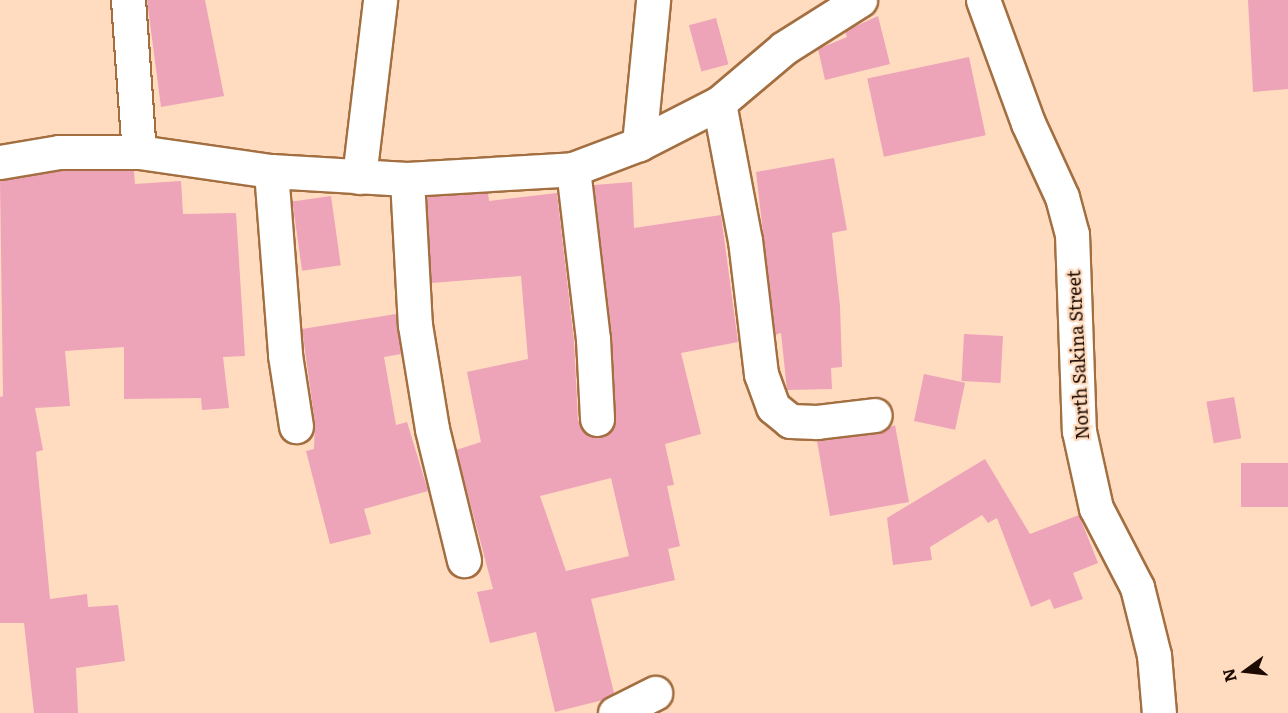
<!DOCTYPE html>
<html>
<head>
<meta charset="utf-8">
<style>
	body { margin:0 }
	#map { position:relative; width:1288px; height:713px; overflow:hidden; background:#ffdcc0; font-family:Literata,serif }
	div>[style] { position:absolute }
	.building>* { inset:0; background:#eda3b8; transform-origin:0 0 }
	.roads { filter:drop-shadow(2px 0 #a36f41) drop-shadow(-2px 0 #a36f41) drop-shadow(0 2px #a36f41) drop-shadow(0 -2px #a36f41) }
	.minor>* { height:33px; margin:-16.5px; padding:0 16.5px; transform-origin:16.5px; border-radius:16.5px; background:#fff }
	span { translate:-50% -50%; white-space:nowrap; text-align:center; line-height:1.15; -webkit-text-stroke:4.5px #ffdcc0; paint-order:stroke }
	.street-label { font-size:18px; color:#1d0a00 }
	.north { position:absolute; left:1216px; top:641px; width:60px; height:60px; -webkit-text-stroke:4px #ffdcc0; paint-order:stroke; rotate:255deg; font-size:16px; font-weight:700; line-height:24px; text-align:center; color:#1d0a00 }
	.north::after { content:''; display:block; margin:auto; width:21px; height:27px; background:#1d0a00; clip-path:polygon(50% 0,100% 100%,50% 72%,0 100%) }
</style>
</head>
<body>
<div id="map">
	<div class="building">
		<i style="clip-path:polygon(147px 0,205px 0,224px 96px,161px 107px)"></i>
		<i style="clip-path:polygon(1248px 0,1288px 0,1288px 89px,1253px 92px)"></i>
		<i style="clip-path:polygon(878px 16px,890px 64px,825px 80px,818px 49px,847px 37px,845px 31px)"></i>
		<i style="left:716px;top:18px;width:48px;height:28px;rotate:75deg"></i>
		<i style="left:969px;top:57px;width:80px;height:104px;rotate:78deg"></i>
		<i style="clip-path:polygon(834px 158px,847px 230px,832px 233px,840px 306px,842px 367px,831px 368px,832px 389px,787px 390px,781px 333px,775px 335px,756px 172px)"></i>
		<i style="clip-path:polygon(61px 171px,134px 171px,135px 184px,181px 181px,183px 214px,236px 213px,245px 356px,223px 357px,229px 408px,202px 410px,201px 398px,124px 399px,124px 347px,65px 351px,70px 406px,35px 408px,43px 450px,36px 452px,50px 599px,87px 594px,88px 607px,118px 605px,125px 661px,76px 668px,78px 713px,34px 713px,24px 623px,0 623px,0 397px,3px 396px,0 180px)"></i>
		<i style="clip-path:polygon(evenodd,632px 182px,634px 228px,721px 215px,738px 342px,681px 353px,701px 434px,665px 444px,674px 485px,667px 486px,680px 546px,668px 549px,675px 580px,591px 599px,614px 693px,603px 700px,555px 712px,536px 632px,490px 643px,477px 592px,493px 589px,456px 450px,481px 442px,467px 372px,528px 359px,521px 276px,431px 283px,427px 197px,488px 193px,489px 201px,557px 193px,574px 341px,578px 420px,588px 435px,599px 438px,613px 428px,616px 418px,612px 337px,594px 185px,632px 182px,611px 478px,629px 556px,566px 571px,540px 496px,611px 478px)"></i>
		<i style="left:331px;top:196px;width:70px;height:39px;rotate:82deg"></i>
		<i style="clip-path:polygon(396px 314px,401px 354px,384px 357px,396px 425px,407px 422px,428px 491px,364px 509px,371px 534px,330px 544px,306px 451px,314px 449px,315px 423px,302px 329px)"></i>
		<i style="left:964px;top:334px;width:39px;height:47px;rotate:3deg"></i>
		<i style="left:924px;top:374px;width:42px;height:48px;rotate:12deg"></i>
		<i style="left:1234px;top:397px;width:42px;height:28px;rotate:80deg"></i>
		<i style="clip-path:polygon(895px 425px,909px 502px,830px 516px,817px 441px,877px 434px)"></i>
		<i style="clip-path:polygon(985px 459px,1030px 534px,1079px 515px,1098px 563px,1073px 573px,1083px 599px,1054px 609px,1050px 599px,1031px 607px,997px 518px,988px 523px,982px 515px,930px 547px,932px 560px,893px 565px,887px 518px)"></i>
		<i style="left:1288px;top:463px;width:44px;height:47px;rotate:90deg"></i>
	</div>
	<div class="roads">
		<div class="minor">
			<i style="left:128px;top:0;width:152px;rotate:85.9deg"></i>
			<i style="left:983px;top:0;width:131px;rotate:69.9deg"></i>
			<i style="left:1028px;top:123px;width:81px;rotate:65.3deg"></i>
			<i style="left:1062px;top:197px;width:38px;rotate:75deg"></i>
			<i style="left:1072px;top:234px;width:197px;rotate:88deg"></i>
			<i style="left:1079px;top:431px;width:79px;rotate:77.6deg"></i>
			<i style="left:1096px;top:508px;width:89px;rotate:62.6deg"></i>
			<i style="left:1137px;top:587px;width:70px;rotate:76deg"></i>
			<i style="left:1154px;top:655px;width:58px;rotate:85.1deg"></i>
			<i style="left:719px;top:103px;width:139px;rotate:79.3deg"></i>
			<i style="left:745px;top:240px;width:135px;rotate:83.2deg"></i>
			<i style="left:761px;top:374px;width:35px;rotate:70deg"></i>
			<i style="left:773px;top:407px;width:22px;rotate:39deg"></i>
			<i style="left:790px;top:421px;width:27px;rotate:2deg"></i>
			<i style="left:817px;top:422px;width:58px;rotate:-6.9deg"></i>
			<i style="left:639px;top:144px;width:145px;rotate:-84.4deg"></i>
			<i style="left:0;top:162px;width:60px;rotate:-9.6deg"></i>
			<i style="left:59px;top:152px;width:80px"></i>
			<i style="left:139px;top:152px;width:133px;rotate:8.2deg"></i>
			<i style="left:271px;top:171px;width:136px;rotate:3.4deg"></i>
			<i style="left:407px;top:179px;width:166px;rotate:-3.4deg"></i>
			<i style="left:573px;top:169px;width:71px;rotate:-20.7deg"></i>
			<i style="left:639px;top:144px;width:90px;rotate:-27.1deg"></i>
			<i style="left:719px;top:103px;width:85px;rotate:-40.2deg"></i>
			<i style="left:784px;top:48px;width:90px;rotate:-32.3deg"></i>
			<i style="left:573px;top:169px;width:171px;rotate:83.3deg"></i>
			<i style="left:593px;top:339px;width:80px;rotate:87.1deg"></i>
			<i style="left:271px;top:171px;width:185px;rotate:85.6deg"></i>
			<i style="left:285px;top:355px;width:72px;rotate:81.2deg"></i>
			<i style="left:359px;top:177px;width:178px;rotate:-83.2deg"></i>
			<i style="left:407px;top:179px;width:146px;rotate:86.9deg"></i>
			<i style="left:415px;top:325px;width:105px;rotate:80.7deg"></i>
			<i style="left:432px;top:429px;width:135px;rotate:76.3deg"></i>
			<i style="left:615px;top:713px;width:45px;rotate:-26.6deg"></i>
		</div>
	</div>
	<div class="street-label">
		<span style="left:1078px;top:355px;rotate:-93deg">North Sakina Street</span>
	</div>
	<div class="north">N</div>
</div>
</body>
</html>
